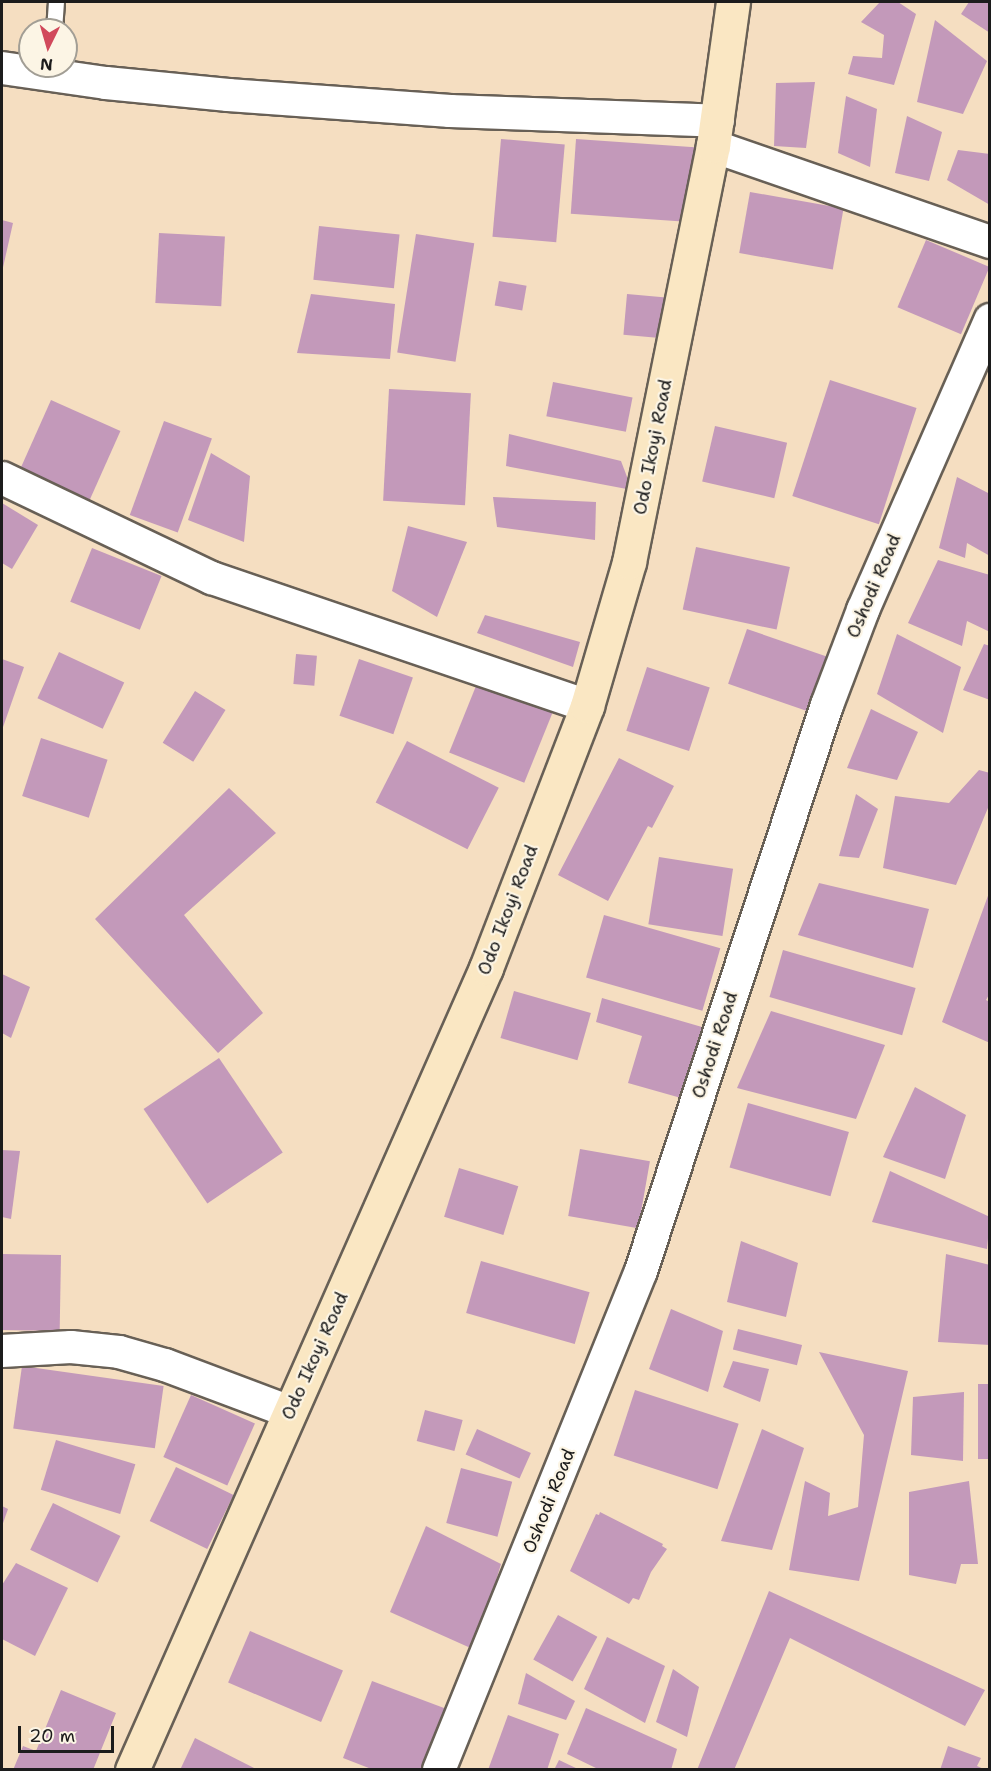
<!DOCTYPE html>
<html>
<head>
<meta charset="utf-8">
<style>
	body { margin:0 }
	#map { position:relative; width:991px; height:1771px; overflow:hidden; background:#f5dec1; font-family:"Shantell Sans",sans-serif }
	div>[style] { position:absolute }
	.building>* { inset:0; background:#c399ba; transform-origin:0 0 }
	.roads { filter:drop-shadow(2px 0 #686056) drop-shadow(-2px 0 #686056) drop-shadow(0 2px #686056) drop-shadow(0 -2px #686056) }
	.service>* { height:15px; margin:-7.5px; padding:0 7.5px; transform-origin:7.5px; border-radius:7.5px; background:#fff }
	.minor>* { height:32px; margin:-16px; padding:0 16px; transform-origin:16px; border-radius:16px; background:#fff }
	.secondary>* { height:33px; margin:-16.5px; padding:0 16.5px; transform-origin:16.5px; border-radius:16.5px; background:#fae7c3 }
	span { translate:-50% -50%; white-space:nowrap; text-align:center; line-height:1.15; -webkit-text-stroke:4.5px #fcf5e5; paint-order:stroke }
	.street-label { font-size:18px; color:#1c1c1c }
	.frame { position:absolute; inset:0; border:3px solid #1c1c1c; pointer-events:none }
	.north { position:absolute; left:18px; top:18px; width:60px; height:60px; box-sizing:border-box; background:#fcf5e5; border:2px solid #a29e95; border-radius:50%; rotate:185deg; font-size:16px; font-weight:700; line-height:24px; text-align:center; color:#1c1c1c }
	.north::after { content:''; display:block; margin:auto; width:21px; height:27px; background:#d1495b; clip-path:polygon(50% 0,100% 100%,50% 72%,0 100%) }
	.scale { position:absolute; left:18px; top:1726px; width:96px; height:27px; box-sizing:border-box; border:3px solid #1c1c1c; border-top:0; padding-left:8px; font-size:18px; line-height:21px; white-space:nowrap; color:#1c1c1c; -webkit-text-stroke:4px #fcf5e5; paint-order:stroke }
</style>
</head>
<body>
<div id="map">
	<div class="building">
		<i style="clip-path:polygon(880px 2px,898px 2px,916px 14px,894px 85px,848px 74px,853px 56px,882px 58px,884px 35px,861px 22px)"></i>
		<i style="clip-path:polygon(969px 2px,990px 2px,990px 33px,961px 14px)"></i>
		<i style="clip-path:polygon(935px 20px,987px 61px,963px 114px,917px 102px)"></i>
		<i style="clip-path:polygon(815px 82px,806px 148px,774px 146px,776px 83px)"></i>
		<i style="clip-path:polygon(846px 96px,877px 109px,870px 167px,838px 153px)"></i>
		<i style="clip-path:polygon(907px 116px,942px 132px,929px 181px,895px 173px)"></i>
		<i style="left:501px;top:139px;width:64px;height:98px;rotate:5deg"></i>
		<i style="left:576px;top:139px;width:119px;height:75px;rotate:4deg"></i>
		<i style="clip-path:polygon(958px 150px,990px 154px,990px 205px,947px 180px)"></i>
		<i style="left:750px;top:192px;width:95px;height:62px;rotate:10deg"></i>
		<i style="clip-path:polygon(2px 220px,13px 223px,2px 272px)"></i>
		<i style="left:319px;top:226px;width:81px;height:54px;rotate:6deg"></i>
		<i style="left:159px;top:233px;width:66px;height:70px;rotate:3deg"></i>
		<i style="left:416px;top:234px;width:59px;height:120px;rotate:9deg"></i>
		<i style="left:926px;top:240px;width:69px;height:73px;rotate:23deg"></i>
		<i style="left:499px;top:281px;width:28px;height:25px;rotate:10deg"></i>
		<i style="clip-path:polygon(311px 294px,395px 304px,390px 359px,297px 353px)"></i>
		<i style="left:627px;top:294px;width:42px;height:41px;rotate:5deg"></i>
		<i style="left:830px;top:380px;width:91px;height:122px;rotate:18deg"></i>
		<i style="left:553px;top:382px;width:81px;height:35px;rotate:11deg"></i>
		<i style="left:389px;top:389px;width:82px;height:112px;rotate:3deg"></i>
		<i style="left:51px;top:400px;width:76px;height:80px;rotate:24deg"></i>
		<i style="left:164px;top:421px;width:51px;height:100px;rotate:20deg"></i>
		<i style="left:715px;top:426px;width:74px;height:57px;rotate:13deg"></i>
		<i style="clip-path:polygon(509px 434px,621px 461px,632px 490px,506px 466px)"></i>
		<i style="clip-path:polygon(211px 453px,250px 476px,244px 542px,188px 520px)"></i>
		<i style="clip-path:polygon(957px 477px,990px 494px,990px 556px,967px 543px,965px 558px,939px 548px)"></i>
		<i style="clip-path:polygon(493px 497px,596px 502px,595px 540px,497px 527px)"></i>
		<i style="clip-path:polygon(2px 503px,38px 525px,12px 569px,2px 563px)"></i>
		<i style="clip-path:polygon(408px 526px,467px 542px,437px 617px,392px 591px)"></i>
		<i style="left:696px;top:547px;width:96px;height:64px;rotate:12deg"></i>
		<i style="left:92px;top:548px;width:75px;height:58px;rotate:22deg"></i>
		<i style="clip-path:polygon(938px 560px,990px 575px,990px 632px,967px 621px,962px 646px,908px 623px)"></i>
		<i style="clip-path:polygon(485px 615px,580px 642px,573px 667px,477px 633px)"></i>
		<i style="left:747px;top:629px;width:88px;height:58px;rotate:19deg"></i>
		<i style="clip-path:polygon(897px 634px,961px 667px,943px 733px,877px 694px)"></i>
		<i style="clip-path:polygon(984px 644px,990px 646px,990px 700px,963px 690px)"></i>
		<i style="left:59px;top:652px;width:72px;height:51px;rotate:25deg"></i>
		<i style="left:296px;top:654px;width:21px;height:30px;rotate:5deg"></i>
		<i style="clip-path:polygon(2px 659px,24px 667px,2px 730px)"></i>
		<i style="left:359px;top:659px;width:57px;height:60px;rotate:19deg"></i>
		<i style="left:647px;top:667px;width:66px;height:67px;rotate:18deg"></i>
		<i style="left:478px;top:681px;width:81px;height:77px;rotate:22deg"></i>
		<i style="left:195px;top:691px;width:36px;height:61px;rotate:32deg"></i>
		<i style="clip-path:polygon(871px 709px,918px 732px,897px 780px,847px 768px)"></i>
		<i style="left:41px;top:738px;width:70px;height:61px;rotate:18deg"></i>
		<i style="left:407px;top:741px;width:103px;height:69px;rotate:27deg"></i>
		<i style="clip-path:polygon(619px 758px,674px 786px,652px 828px,648px 826px,608px 901px,558px 875px)"></i>
		<i style="clip-path:polygon(979px 770px,990px 773px,990px 803px,956px 885px,883px 868px,895px 796px,949px 803px)"></i>
		<i style="clip-path:polygon(229px 788px,276px 833px,184px 915px,263px 1013px,218px 1053px,95px 919px)"></i>
		<i style="clip-path:polygon(856px 794px,878px 809px,859px 858px,839px 856px)"></i>
		<i style="left:659px;top:857px;width:75px;height:68px;rotate:9deg"></i>
		<i style="clip-path:polygon(819px 883px,929px 909px,913px 968px,798px 935px)"></i>
		<i style="clip-path:polygon(989px 893px,990px 993px,986px 1000px,990px 1002px,990px 1043px,942px 1022px)"></i>
		<i style="left:604px;top:915px;width:121px;height:65px;rotate:16deg"></i>
		<i style="left:783px;top:950px;width:138px;height:49px;rotate:16deg"></i>
		<i style="clip-path:polygon(2px 974px,30px 987px,11px 1038px,2px 1033px)"></i>
		<i style="left:514px;top:991px;width:80px;height:49px;rotate:16deg"></i>
		<i style="clip-path:polygon(602px 998px,702px 1027px,681px 1098px,628px 1083px,642px 1036px,596px 1022px)"></i>
		<i style="clip-path:polygon(771px 1011px,885px 1045px,856px 1119px,737px 1088px)"></i>
		<i style="left:219px;top:1058px;width:114px;height:91px;rotate:56deg"></i>
		<i style="clip-path:polygon(915px 1087px,966px 1115px,945px 1179px,883px 1157px)"></i>
		<i style="left:748px;top:1103px;width:105px;height:67px;rotate:16deg"></i>
		<i style="left:580px;top:1149px;width:71px;height:68px;rotate:10deg"></i>
		<i style="clip-path:polygon(2px 1150px,20px 1151px,11px 1219px,2px 1217px)"></i>
		<i style="left:459px;top:1168px;width:62px;height:51px;rotate:17deg"></i>
		<i style="clip-path:polygon(890px 1171px,990px 1217px,987px 1249px,872px 1222px)"></i>
		<i style="clip-path:polygon(741px 1241px,798px 1263px,786px 1317px,727px 1302px)"></i>
		<i style="left:2px;top:1254px;width:59px;height:76px;rotate:1deg"></i>
		<i style="clip-path:polygon(946px 1254px,990px 1265px,990px 1345px,938px 1342px)"></i>
		<i style="left:481px;top:1261px;width:113px;height:54px;rotate:16deg"></i>
		<i style="clip-path:polygon(671px 1309px,723px 1331px,708px 1392px,649px 1369px)"></i>
		<i style="left:738px;top:1329px;width:66px;height:21px;rotate:14deg"></i>
		<i style="clip-path:polygon(819px 1352px,908px 1371px,859px 1581px,789px 1570px,805px 1481px,830px 1493px,828px 1516px,858px 1507px,864px 1435px)"></i>
		<i style="clip-path:polygon(733px 1361px,769px 1369px,760px 1402px,723px 1387px)"></i>
		<i style="left:22px;top:1366px;width:143px;height:63px;rotate:8deg"></i>
		<i style="left:978px;top:1384px;width:12px;height:75px"></i>
		<i style="left:635px;top:1390px;width:109px;height:69px;rotate:18deg"></i>
		<i style="clip-path:polygon(964px 1392px,963px 1461px,911px 1455px,913px 1397px)"></i>
		<i style="left:191px;top:1395px;width:70px;height:68px;rotate:24deg"></i>
		<i style="left:425px;top:1410px;width:39px;height:32px;rotate:15deg"></i>
		<i style="left:477px;top:1429px;width:59px;height:28px;rotate:24deg"></i>
		<i style="clip-path:polygon(762px 1429px,804px 1448px,772px 1550px,721px 1541px)"></i>
		<i style="left:56px;top:1440px;width:83px;height:52px;rotate:17deg"></i>
		<i style="left:176px;top:1467px;width:64px;height:60px;rotate:26deg"></i>
		<i style="left:461px;top:1468px;width:53px;height:57px;rotate:15deg"></i>
		<i style="clip-path:polygon(969px 1481px,978px 1564px,961px 1564px,956px 1584px,909px 1575px,909px 1492px)"></i>
		<i style="left:53px;top:1503px;width:75px;height:52px;rotate:26deg"></i>
		<i style="clip-path:polygon(2px 1506px,8px 1509px,2px 1526px)"></i>
		<i style="clip-path:polygon(600px 1512px,663px 1544px,662px 1546px,667px 1549px,651px 1572px,639px 1600px,633px 1598px,629px 1604px,570px 1571px,596px 1514px,599px 1515px)"></i>
		<i style="clip-path:polygon(426px 1526px,501px 1564px,475px 1650px,390px 1612px)"></i>
		<i style="clip-path:polygon(16px 1563px,68px 1588px,35px 1656px,2px 1639px,2px 1585px)"></i>
		<i style="clip-path:polygon(769px 1591px,985px 1690px,965px 1726px,790px 1638px,734px 1770px,697px 1770px)"></i>
		<i style="left:558px;top:1615px;width:45px;height:51px;rotate:29deg"></i>
		<i style="left:250px;top:1631px;width:101px;height:56px;rotate:23deg"></i>
		<i style="clip-path:polygon(607px 1637px,665px 1666px,645px 1723px,584px 1689px)"></i>
		<i style="clip-path:polygon(673px 1669px,699px 1687px,687px 1737px,656px 1722px)"></i>
		<i style="clip-path:polygon(526px 1673px,575px 1701px,566px 1720px,518px 1704px)"></i>
		<i style="clip-path:polygon(372px 1681px,452px 1711px,430px 1770px,374px 1770px,343px 1758px)"></i>
		<i style="clip-path:polygon(61px 1690px,116px 1713px,93px 1770px,13px 1770px,23px 1746px,36px 1751px)"></i>
		<i style="clip-path:polygon(586px 1708px,677px 1749px,671px 1770px,600px 1770px,567px 1754px)"></i>
		<i style="clip-path:polygon(508px 1715px,559px 1734px,547px 1770px,488px 1770px)"></i>
		<i style="clip-path:polygon(195px 1738px,258px 1770px,180px 1770px)"></i>
		<i style="clip-path:polygon(948px 1746px,981px 1758px,977px 1766px,986px 1770px,940px 1770px)"></i>
		<i style="clip-path:polygon(559px 1760px,580px 1770px,554px 1770px)"></i>
	</div>
	<div class="roads">
		<div class="service">
			<i style="left:54px;top:30px;width:28px;rotate:-86deg"></i>
		</div>
		<div class="minor">
			<i style="left:2px;top:68px;width:105px;rotate:8.2deg"></i>
			<i style="left:106px;top:83px;width:123px;rotate:5.6deg"></i>
			<i style="left:228px;top:95px;width:223px;rotate:4.1deg"></i>
			<i style="left:450px;top:111px;width:268px;rotate:2.1deg"></i>
			<i style="left:713px;top:146px;width:293px;rotate:19.1deg"></i>
			<i style="left:2px;top:478px;width:233px;rotate:25.5deg"></i>
			<i style="left:212px;top:578px;width:396px;rotate:18.8deg"></i>
			<i style="left:2px;top:1351px;width:69px;rotate:-3.3deg"></i>
			<i style="left:71px;top:1347px;width:48px;rotate:5.9deg"></i>
			<i style="left:119px;top:1352px;width:48px;rotate:15.8deg"></i>
			<i style="left:165px;top:1365px;width:134px;rotate:20.6deg"></i>
			<i style="left:439px;top:1770px;width:538px;rotate:-67.96deg"></i>
			<i style="left:641px;top:1271px;width:596px;rotate:-71.81deg"></i>
			<i style="left:827px;top:705px;width:102px;rotate:-69.2deg"></i>
			<i style="left:863px;top:610px;width:317px;rotate:-66.3deg"></i>
		</div>
		<div class="secondary">
			<i style="left:132px;top:1770px;width:877px;rotate:-66.18deg"></i>
			<i style="left:486px;top:968px;width:281px;rotate:-68.9deg"></i>
			<i style="left:587px;top:706px;width:150px;rotate:-73.7deg"></i>
			<i style="left:629px;top:562px;width:424px;rotate:-78.6deg"></i>
			<i style="left:713px;top:146px;width:145px;rotate:-82.1deg"></i>
		</div>
	</div>
	<div class="street-label">
		<span style="left:653px;top:447px;rotate:-79deg">Odo Ikoyi Road</span>
		<span style="left:874px;top:586px;rotate:-67deg">Oshodi Road</span>
		<span style="left:508px;top:910px;rotate:-69deg">Odo Ikoyi Road</span>
		<span style="left:715px;top:1045px;rotate:-72deg">Oshodi Road</span>
		<span style="left:315px;top:1356px;rotate:-66deg">Odo Ikoyi Road</span>
		<span style="left:549px;top:1501px;rotate:-68deg">Oshodi Road</span>
	</div>
	<div class="frame"></div>
	<div class="north">N</div>
	<div class="scale">20 m</div>
</div>
</body>
</html>
